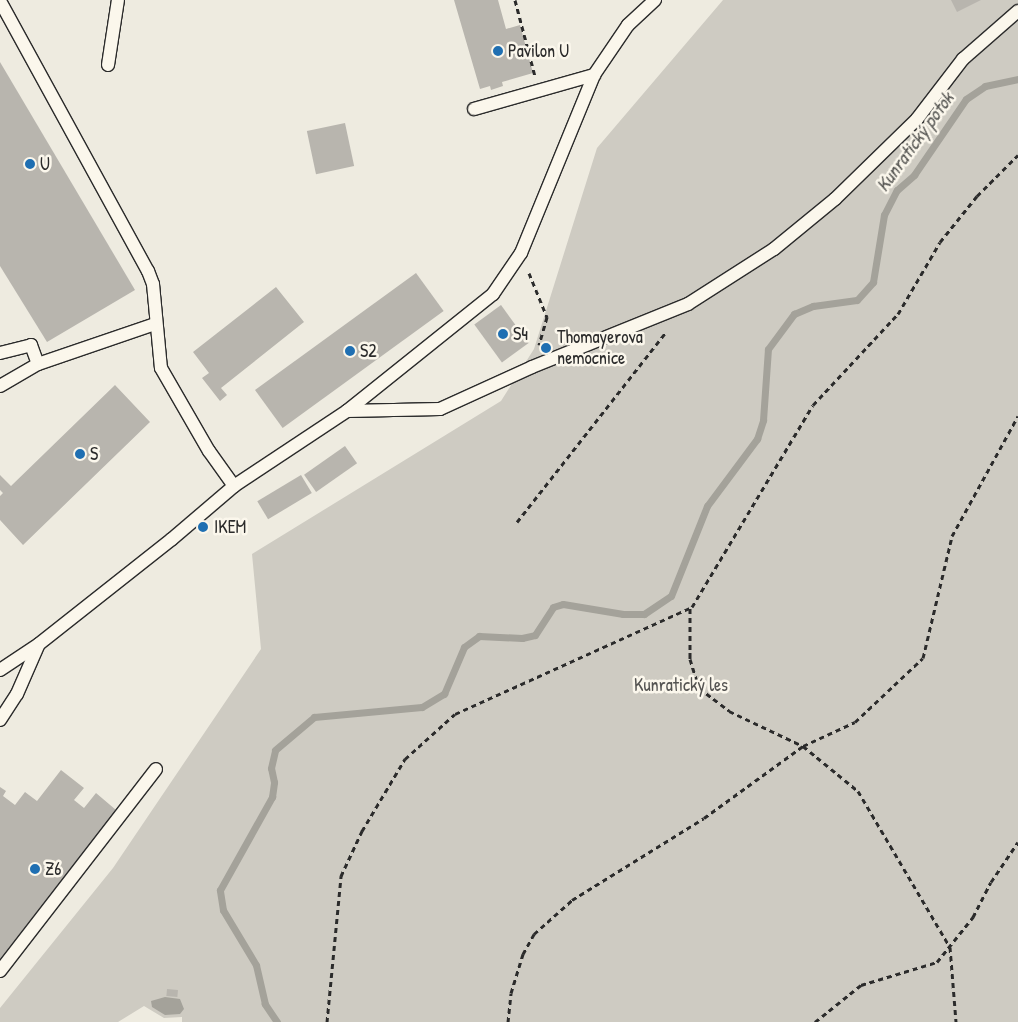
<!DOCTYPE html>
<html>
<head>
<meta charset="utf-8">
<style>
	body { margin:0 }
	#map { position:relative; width:1018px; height:1022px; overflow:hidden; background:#eeebe0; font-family:"Patrick Hand",sans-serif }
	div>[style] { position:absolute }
	.green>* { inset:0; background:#cecbc2 }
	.water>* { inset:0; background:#a4a29a }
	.stream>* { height:7px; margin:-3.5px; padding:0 3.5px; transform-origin:3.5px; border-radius:3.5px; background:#a4a29a }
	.building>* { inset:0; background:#b8b5ae; transform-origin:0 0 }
	.path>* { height:3px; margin-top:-1.5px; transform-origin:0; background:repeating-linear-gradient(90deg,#2b2b2b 0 5px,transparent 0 9px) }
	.roads { filter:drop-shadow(1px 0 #2b2b2b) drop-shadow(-1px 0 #2b2b2b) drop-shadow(0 1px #2b2b2b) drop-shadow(0 -1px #2b2b2b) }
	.lane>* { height:12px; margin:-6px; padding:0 6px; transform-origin:6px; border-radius:6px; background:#fbf7ec }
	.dots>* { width:14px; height:14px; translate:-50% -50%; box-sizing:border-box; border:2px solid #fbf7ec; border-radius:50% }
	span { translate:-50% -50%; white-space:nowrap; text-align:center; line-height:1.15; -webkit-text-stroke:5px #fbf7ec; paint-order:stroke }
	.poi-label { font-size:18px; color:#2b2b2b }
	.left { translate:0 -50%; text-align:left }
	.park-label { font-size:18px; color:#545351 }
	.water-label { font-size:19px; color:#555552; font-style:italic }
</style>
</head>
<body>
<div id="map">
	<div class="green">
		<i style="clip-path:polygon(723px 0,1018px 0,1018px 1022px,182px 1022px,182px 1017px,164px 1018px,144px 1006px,118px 1022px,0 1022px,0 1008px,113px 868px,261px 649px,252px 554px,501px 401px,534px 349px,597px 148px)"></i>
	</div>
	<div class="water">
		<i style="clip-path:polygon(165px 997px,180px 999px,184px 1009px,180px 1014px,165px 1015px,152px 1007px,151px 1001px)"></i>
	</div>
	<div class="stream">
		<i style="left:277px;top:1022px;width:22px;rotate:-124deg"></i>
		<i style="left:265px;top:1004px;width:40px;rotate:-103deg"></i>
		<i style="left:256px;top:965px;width:64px;rotate:-121deg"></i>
		<i style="left:223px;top:910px;width:20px;rotate:-99deg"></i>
		<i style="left:220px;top:890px;width:107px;rotate:-60.8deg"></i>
		<i style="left:272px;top:797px;width:15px;rotate:-82deg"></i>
		<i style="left:274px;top:782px;width:14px;rotate:-102deg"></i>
		<i style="left:271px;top:768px;width:18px;rotate:-77deg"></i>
		<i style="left:275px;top:750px;width:51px;rotate:-40.2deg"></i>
		<i style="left:314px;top:717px;width:108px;rotate:-5.3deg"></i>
		<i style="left:422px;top:707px;width:26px;rotate:-31deg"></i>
		<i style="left:444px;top:694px;width:51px;rotate:-66.9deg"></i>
		<i style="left:464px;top:647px;width:19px;rotate:-36deg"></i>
		<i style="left:479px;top:636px;width:43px;rotate:2.7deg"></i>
		<i style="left:522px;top:638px;width:13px;rotate:-13deg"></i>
		<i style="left:535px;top:635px;width:33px;rotate:-57deg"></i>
		<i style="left:553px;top:607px;width:10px;rotate:-17deg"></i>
		<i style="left:563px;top:604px;width:61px;rotate:9.5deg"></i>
		<i style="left:623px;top:614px;width:21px"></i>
		<i style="left:644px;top:614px;width:32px;rotate:-34deg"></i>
		<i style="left:671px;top:596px;width:97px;rotate:-68.2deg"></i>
		<i style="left:707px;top:506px;width:84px;rotate:-53.3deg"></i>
		<i style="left:757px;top:439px;width:20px;rotate:-72deg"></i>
		<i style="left:763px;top:420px;width:71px;rotate:-86deg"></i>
		<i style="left:768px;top:349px;width:44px;rotate:-53.4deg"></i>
		<i style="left:794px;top:314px;width:21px;rotate:-23deg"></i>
		<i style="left:813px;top:306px;width:44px;rotate:-7.8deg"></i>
		<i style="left:857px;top:300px;width:24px;rotate:-48deg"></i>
		<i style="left:873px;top:282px;width:68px;rotate:-80.7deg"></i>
		<i style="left:884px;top:215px;width:28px;rotate:-63deg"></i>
		<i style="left:897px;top:190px;width:23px;rotate:-41deg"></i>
		<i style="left:914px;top:175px;width:92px;rotate:-55.6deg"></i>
		<i style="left:966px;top:99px;width:23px;rotate:-34deg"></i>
		<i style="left:985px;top:86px;width:34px;rotate:-12deg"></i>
	</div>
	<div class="building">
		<i style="clip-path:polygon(454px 0,498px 0,506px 29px,520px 25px,533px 73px,502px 82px,503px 86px,491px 90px,490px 86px,480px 89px)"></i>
		<i style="clip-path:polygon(951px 0,981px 0,957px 12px)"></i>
		<i style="clip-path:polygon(0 62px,135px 290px,47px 342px,0 266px)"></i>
		<i style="left:345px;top:123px;width:44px;height:39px;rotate:78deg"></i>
		<i style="left:416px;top:273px;width:47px;height:199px;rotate:54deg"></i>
		<i style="clip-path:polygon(276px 287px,304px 322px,221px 388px,227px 395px,220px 401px,202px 378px,209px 373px,193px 352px)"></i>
		<i style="left:501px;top:305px;width:47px;height:33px;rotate:54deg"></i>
		<i style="clip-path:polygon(115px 385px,150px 422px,23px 545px,0 520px,0 496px,3px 493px,0 490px,0 475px,11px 486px)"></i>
		<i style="left:345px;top:446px;width:21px;height:50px;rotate:55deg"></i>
		<i style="left:301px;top:475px;width:21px;height:51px;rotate:59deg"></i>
		<i style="clip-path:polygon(61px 770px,84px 788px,74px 800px,84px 808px,96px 793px,116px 810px,0 959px,0 787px,6px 791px,3px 796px,15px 805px,25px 792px,37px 801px)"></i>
		<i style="left:167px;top:989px;width:11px;height:7px;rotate:5deg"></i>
	</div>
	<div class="path">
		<i style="left:515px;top:0;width:79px;rotate:75.3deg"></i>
		<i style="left:529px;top:273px;width:48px;rotate:67.8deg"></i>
		<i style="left:547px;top:317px;width:29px;rotate:106deg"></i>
		<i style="left:517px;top:522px;width:241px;rotate:-51.9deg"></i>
		<i style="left:690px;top:608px;width:51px;rotate:90deg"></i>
		<i style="left:690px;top:659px;width:30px;rotate:73deg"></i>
		<i style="left:699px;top:688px;width:38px;rotate:37deg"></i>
		<i style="left:729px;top:711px;width:82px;rotate:25.3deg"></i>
		<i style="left:803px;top:746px;width:71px;rotate:39.3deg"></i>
		<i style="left:858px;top:791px;width:181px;rotate:59.5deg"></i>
		<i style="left:950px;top:947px;width:75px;rotate:85.4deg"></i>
		<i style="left:327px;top:1022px;width:147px;rotate:-84.5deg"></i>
		<i style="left:341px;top:876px;width:50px;rotate:-65deg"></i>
		<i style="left:362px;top:831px;width:84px;rotate:-59.2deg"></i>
		<i style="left:405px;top:759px;width:67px;rotate:-42deg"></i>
		<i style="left:455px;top:714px;width:260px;rotate:-24.3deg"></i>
		<i style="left:692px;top:607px;width:235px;rotate:-59.1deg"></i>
		<i style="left:813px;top:405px;width:125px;rotate:-47deg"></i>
		<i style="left:898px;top:314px;width:83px;rotate:-59.7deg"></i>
		<i style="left:940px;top:242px;width:59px;rotate:-51.2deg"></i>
		<i style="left:977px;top:196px;width:58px;rotate:-45deg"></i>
		<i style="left:508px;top:1022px;width:29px;rotate:-84deg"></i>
		<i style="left:511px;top:993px;width:41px;rotate:-72.9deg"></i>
		<i style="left:523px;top:954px;width:23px;rotate:-61deg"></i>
		<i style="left:534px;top:934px;width:51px;rotate:-41.8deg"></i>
		<i style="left:572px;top:900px;width:155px;rotate:-31.8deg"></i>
		<i style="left:704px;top:818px;width:122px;rotate:-36deg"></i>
		<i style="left:803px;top:746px;width:57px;rotate:-24.8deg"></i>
		<i style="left:855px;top:722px;width:93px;rotate:-43.3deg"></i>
		<i style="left:923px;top:658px;width:125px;rotate:-76.6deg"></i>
		<i style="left:952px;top:536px;width:137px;rotate:-61.2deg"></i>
		<i style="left:815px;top:1022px;width:59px;rotate:-38.8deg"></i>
		<i style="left:861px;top:985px;width:79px;rotate:-16.8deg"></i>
		<i style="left:937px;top:962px;width:58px;rotate:-51.3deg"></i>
		<i style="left:973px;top:917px;width:39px;rotate:-63deg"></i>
		<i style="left:991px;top:882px;width:48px;rotate:-56deg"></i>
	</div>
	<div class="roads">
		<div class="lane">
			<i style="left:0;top:1px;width:308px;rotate:61.3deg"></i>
			<i style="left:148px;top:271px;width:14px;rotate:69deg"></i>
			<i style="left:153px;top:284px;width:84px;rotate:84.6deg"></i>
			<i style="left:161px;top:368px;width:96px;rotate:60deg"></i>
			<i style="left:209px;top:451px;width:43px;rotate:54.5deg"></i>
			<i style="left:108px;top:65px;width:66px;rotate:-81.3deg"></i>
			<i style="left:474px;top:109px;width:125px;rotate:-15.8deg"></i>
			<i style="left:0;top:353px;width:32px;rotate:-14deg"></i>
			<i style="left:31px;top:345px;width:20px;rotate:70deg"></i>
			<i style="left:0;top:386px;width:44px;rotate:-30.1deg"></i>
			<i style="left:38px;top:364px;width:124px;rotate:-18.9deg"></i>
			<i style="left:347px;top:411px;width:93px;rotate:-1.2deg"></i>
			<i style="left:440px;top:409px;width:101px;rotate:-24.5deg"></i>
			<i style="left:532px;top:367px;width:168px;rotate:-22deg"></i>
			<i style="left:688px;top:304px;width:102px;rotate:-32.6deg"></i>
			<i style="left:774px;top:249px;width:79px;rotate:-39.3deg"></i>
			<i style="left:835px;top:199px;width:115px;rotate:-44.3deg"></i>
			<i style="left:917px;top:119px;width:76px;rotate:-52.5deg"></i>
			<i style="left:963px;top:59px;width:73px;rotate:-41.1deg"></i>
			<i style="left:0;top:670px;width:47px;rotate:-33.7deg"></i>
			<i style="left:39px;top:644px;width:169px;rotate:-38.3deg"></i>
			<i style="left:172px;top:539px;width:82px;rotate:-40.5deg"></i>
			<i style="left:234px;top:486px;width:136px;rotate:-33.6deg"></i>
			<i style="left:347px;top:411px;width:187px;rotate:-38.7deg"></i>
			<i style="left:493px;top:294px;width:50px;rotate:-55.7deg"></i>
			<i style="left:521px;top:253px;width:192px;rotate:-67.7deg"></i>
			<i style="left:594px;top:75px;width:60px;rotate:-55.8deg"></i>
			<i style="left:628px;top:25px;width:37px;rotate:-43deg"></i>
			<i style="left:0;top:720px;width:31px;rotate:-57deg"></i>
			<i style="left:17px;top:694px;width:52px;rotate:-66.4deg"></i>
			<i style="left:0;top:971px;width:255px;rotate:-52.3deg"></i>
		</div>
	</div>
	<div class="dots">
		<i style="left:498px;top:51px;background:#1f6fb2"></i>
		<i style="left:30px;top:164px;background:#1f6fb2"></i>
		<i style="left:503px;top:334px;background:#1f6fb2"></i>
		<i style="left:546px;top:348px;background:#1f6fb2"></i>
		<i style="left:350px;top:351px;background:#1f6fb2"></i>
		<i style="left:80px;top:454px;background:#1f6fb2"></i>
		<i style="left:203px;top:527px;background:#1f6fb2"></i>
		<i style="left:35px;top:869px;background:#1f6fb2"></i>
	</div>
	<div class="poi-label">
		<span class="left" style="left:508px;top:51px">Pavilon U</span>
		<span class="left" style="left:40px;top:164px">U</span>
		<span class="left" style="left:513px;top:334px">S4</span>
		<span class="left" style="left:557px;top:348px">Thomayerova<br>nemocnice</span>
		<span class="left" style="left:360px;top:351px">S2</span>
		<span class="left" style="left:90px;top:454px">S</span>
		<span class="left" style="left:214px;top:527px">IKEM</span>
		<span class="left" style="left:45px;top:869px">Z6</span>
	</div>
	<div class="park-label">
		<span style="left:681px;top:685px">Kunratický les</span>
	</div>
	<div class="water-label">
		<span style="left:915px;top:142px;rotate:-54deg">Kunratický potok</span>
	</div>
</div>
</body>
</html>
